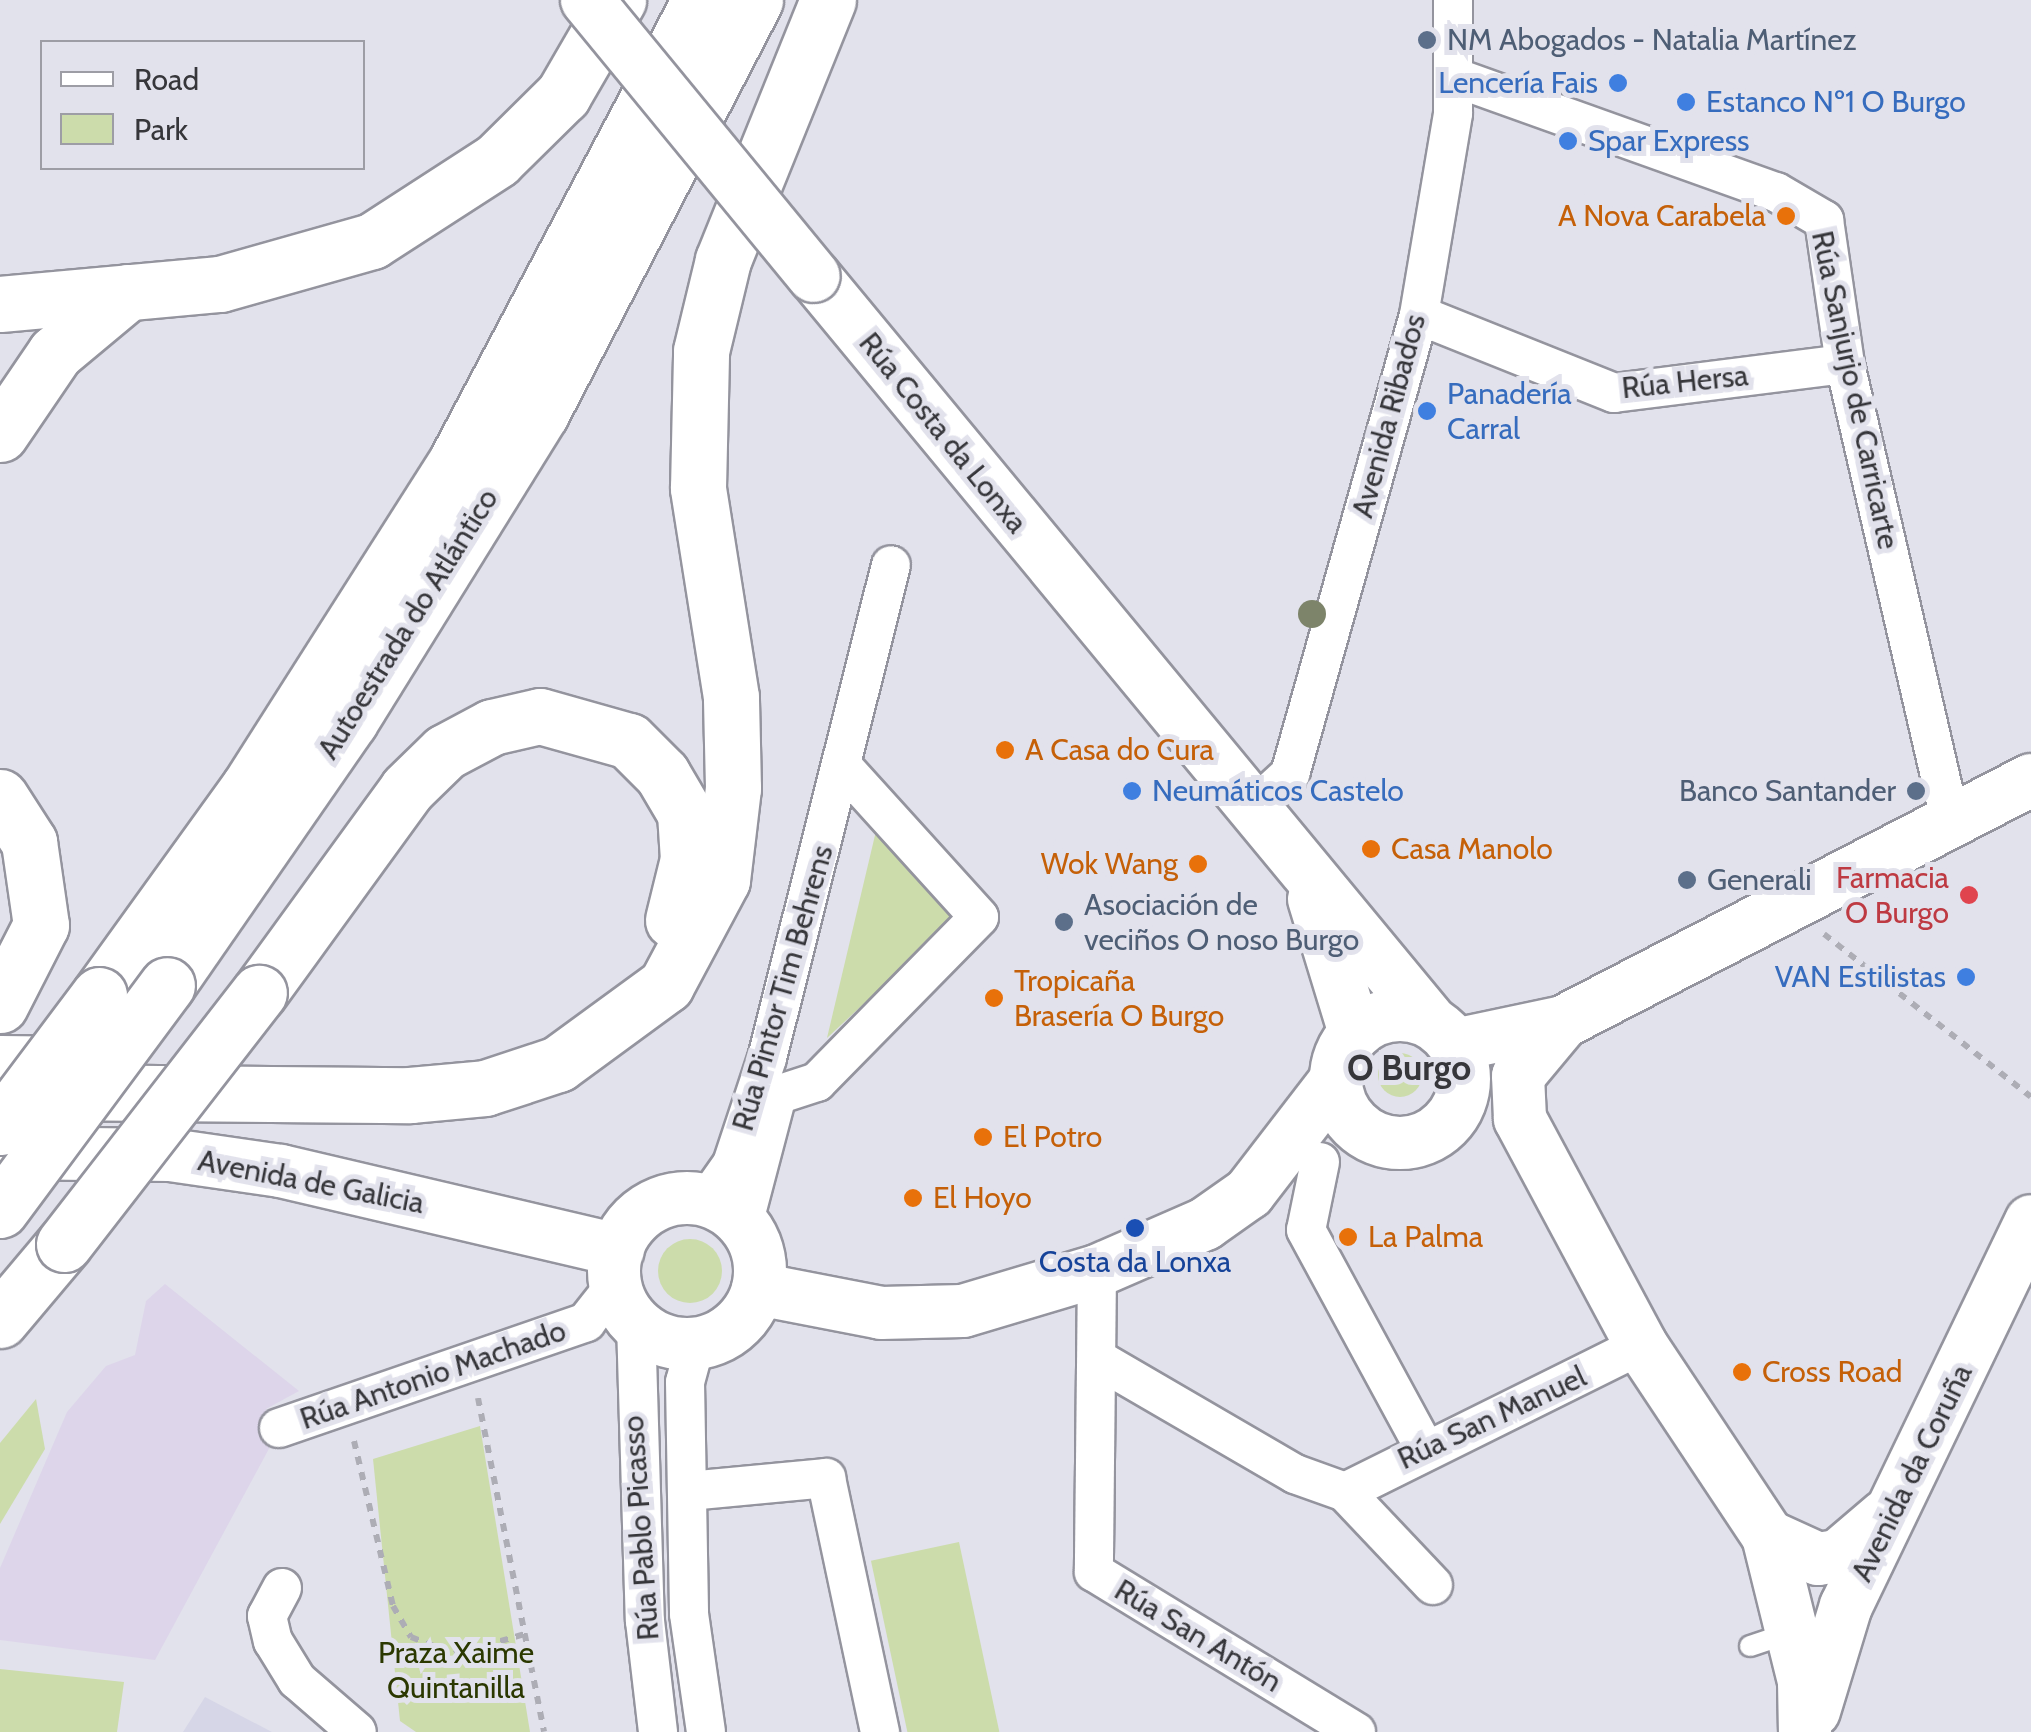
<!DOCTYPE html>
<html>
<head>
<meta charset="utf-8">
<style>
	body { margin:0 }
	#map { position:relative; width:2031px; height:1732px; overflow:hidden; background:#e2e2ec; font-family:Cabin,sans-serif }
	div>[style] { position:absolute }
	.built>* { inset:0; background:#d6d6e7 }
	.education>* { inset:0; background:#ddd5ea }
	.green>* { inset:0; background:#ccdcab; transform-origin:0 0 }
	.round { border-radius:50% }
	.path>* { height:6px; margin-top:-3px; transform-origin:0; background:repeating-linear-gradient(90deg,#adadb5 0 8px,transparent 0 16px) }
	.roads { filter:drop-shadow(2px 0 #94949e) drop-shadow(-2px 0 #94949e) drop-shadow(0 2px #94949e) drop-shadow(0 -2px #94949e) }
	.service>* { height:20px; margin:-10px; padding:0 10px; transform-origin:10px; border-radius:10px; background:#fff }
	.minor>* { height:38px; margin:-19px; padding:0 19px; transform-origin:19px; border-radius:19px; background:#fff }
	.secondary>* { height:52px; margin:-26px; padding:0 26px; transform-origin:26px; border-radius:26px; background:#fff }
	.secondary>.ring { margin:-26px; padding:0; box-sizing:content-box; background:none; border:52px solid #fff; border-radius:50% }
	.motorway>* { height:55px; margin:-27.5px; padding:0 27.5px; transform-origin:27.5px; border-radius:27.5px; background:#fff }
	.bridges { filter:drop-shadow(2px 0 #94949e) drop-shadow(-2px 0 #94949e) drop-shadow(0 2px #94949e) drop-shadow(0 -2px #94949e) }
	.secondary-bridge>* { height:52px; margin:-26px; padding:0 26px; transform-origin:26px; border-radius:26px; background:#fff }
	.motorway-bridge>* { height:55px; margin:-27.5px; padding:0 27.5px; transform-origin:27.5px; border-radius:27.5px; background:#fff }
	.trees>* { width:28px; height:28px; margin:-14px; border-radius:50%; background:#7d846a }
	.dots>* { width:28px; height:28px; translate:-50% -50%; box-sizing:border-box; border:5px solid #e2e2ec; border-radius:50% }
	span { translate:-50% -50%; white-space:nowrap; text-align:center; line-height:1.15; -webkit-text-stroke:10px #e2e2ec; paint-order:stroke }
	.service-label { font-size:30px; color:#4e5e75 }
	.left { translate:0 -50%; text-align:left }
	.right { translate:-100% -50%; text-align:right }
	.shop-label { font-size:30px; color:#366cbe }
	.food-label { font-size:30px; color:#c56008 }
	.street-label { font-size:30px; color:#36363a }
	.health-label { font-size:30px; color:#be3a42 }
	.transit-label { font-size:30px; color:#164399 }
	.park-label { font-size:30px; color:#2b3800 }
	.quarter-label { font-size:35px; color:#36363a; font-weight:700 }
	.legend { position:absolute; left:40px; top:40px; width:325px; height:130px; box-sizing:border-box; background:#e2e2ec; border:2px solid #9d9da5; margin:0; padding:12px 18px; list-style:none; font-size:30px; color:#36363a }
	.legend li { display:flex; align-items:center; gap:20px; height:50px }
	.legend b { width:50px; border:2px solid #9d9da5 }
</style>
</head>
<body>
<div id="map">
	<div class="built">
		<i style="clip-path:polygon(205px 1697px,272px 1732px,183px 1732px)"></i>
	</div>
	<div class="education">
		<i style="clip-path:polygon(165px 1284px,299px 1391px,266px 1409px,272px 1443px,155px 1660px,0 1640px,0 1568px,67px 1412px,106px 1366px,135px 1355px,146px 1301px)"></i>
	</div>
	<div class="green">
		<i style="clip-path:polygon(876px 831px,959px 915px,827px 1038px)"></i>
		<i class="round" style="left:1378px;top:1053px;width:44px;height:44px"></i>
		<i class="round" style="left:658px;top:1239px;width:64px;height:64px"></i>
		<i style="clip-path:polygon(36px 1399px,45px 1449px,0 1524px,0 1443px)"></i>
		<i style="clip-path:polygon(480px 1426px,530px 1732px,416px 1732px,400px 1721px,373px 1459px)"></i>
		<i style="left:959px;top:1542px;width:194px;height:90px;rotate:78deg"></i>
		<i style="clip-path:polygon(0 1669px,124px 1682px,117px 1732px,0 1732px)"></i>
	</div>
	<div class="path">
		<i style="left:1824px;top:934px;width:263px;rotate:38.2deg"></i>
		<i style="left:478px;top:1398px;width:340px;rotate:78.8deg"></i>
		<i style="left:354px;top:1441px;width:170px;rotate:76.7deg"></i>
		<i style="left:393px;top:1606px;width:36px;rotate:60deg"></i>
		<i style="left:411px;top:1637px;width:46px;rotate:21.6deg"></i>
		<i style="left:454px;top:1654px;width:74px;rotate:-15.7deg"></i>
	</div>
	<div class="roads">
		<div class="service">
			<i style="left:1750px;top:1646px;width:44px;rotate:-18.4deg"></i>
		</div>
		<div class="minor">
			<i style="left:1454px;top:77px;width:342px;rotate:19.7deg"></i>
			<i style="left:1776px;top:192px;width:56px;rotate:30.3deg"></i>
			<i style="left:1824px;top:220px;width:146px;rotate:81.7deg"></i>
			<i style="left:1845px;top:364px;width:475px;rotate:77deg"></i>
			<i style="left:1419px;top:315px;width:210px;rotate:21.8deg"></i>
			<i style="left:1614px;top:393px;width:233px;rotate:-7.2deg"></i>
			<i style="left:1252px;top:809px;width:52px;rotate:-42.6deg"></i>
			<i style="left:1290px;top:774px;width:477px;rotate:-74.3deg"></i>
			<i style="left:1419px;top:315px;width:205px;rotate:-80.4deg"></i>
			<i style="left:1453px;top:113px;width:113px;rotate:-90deg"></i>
			<i style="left:1320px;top:1162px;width:69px;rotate:101.6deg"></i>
			<i style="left:1306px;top:1230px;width:251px;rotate:61.5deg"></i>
			<i style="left:706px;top:1201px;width:45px;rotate:-54.9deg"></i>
			<i style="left:732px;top:1164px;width:112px;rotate:-71.7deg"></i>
			<i style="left:767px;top:1058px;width:508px;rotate:-75.88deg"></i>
			<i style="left:743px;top:1225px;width:134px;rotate:-75.3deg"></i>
			<i style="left:777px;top:1095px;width:42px;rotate:-18deg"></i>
			<i style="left:817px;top:1082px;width:231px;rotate:-45.5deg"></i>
			<i style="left:979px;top:917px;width:201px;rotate:-132.2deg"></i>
			<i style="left:1097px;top:1271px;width:301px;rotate:90.6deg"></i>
			<i style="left:1094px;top:1572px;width:307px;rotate:31.4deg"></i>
			<i style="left:636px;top:1323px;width:298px;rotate:88.3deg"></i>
			<i style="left:645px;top:1621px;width:112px;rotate:83.3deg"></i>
			<i style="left:695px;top:1345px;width:38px;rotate:105deg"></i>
			<i style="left:685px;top:1382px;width:232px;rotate:89deg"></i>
			<i style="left:689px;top:1614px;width:119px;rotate:81.8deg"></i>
			<i style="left:1099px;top:1360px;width:227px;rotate:30.2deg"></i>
			<i style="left:1295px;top:1474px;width:53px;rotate:19.8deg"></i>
			<i style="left:1345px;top:1492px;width:330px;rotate:-26.4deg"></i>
			<i style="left:279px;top:1428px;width:325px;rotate:-19deg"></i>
			<i style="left:586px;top:1322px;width:48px;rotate:-51.7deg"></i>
			<i style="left:689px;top:1491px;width:138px;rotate:-5.4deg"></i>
			<i style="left:826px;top:1478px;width:260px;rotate:78deg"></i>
			<i style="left:1345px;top:1492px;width:128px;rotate:46.6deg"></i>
			<i style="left:282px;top:1588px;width:32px;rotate:118deg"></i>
			<i style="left:267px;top:1616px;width:26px;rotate:77deg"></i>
			<i style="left:273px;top:1641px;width:46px;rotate:58.4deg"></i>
			<i style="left:297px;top:1680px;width:79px;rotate:40.9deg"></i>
		</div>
		<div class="secondary">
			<i style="left:814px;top:276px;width:968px;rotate:50.41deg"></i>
			<i style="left:1314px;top:899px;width:140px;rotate:73deg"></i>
			<i class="ring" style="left:1336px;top:1015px;width:76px;height:76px"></i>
			<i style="left:1563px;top:1022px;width:70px;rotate:129.8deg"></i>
			<i style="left:1518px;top:1076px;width:43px;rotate:87.3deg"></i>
			<i style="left:1520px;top:1119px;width:256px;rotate:61.8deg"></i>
			<i style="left:1641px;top:1345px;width:229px;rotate:56.4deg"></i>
			<i style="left:1768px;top:1536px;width:150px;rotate:76.1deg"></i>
			<i style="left:1804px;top:1682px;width:50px;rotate:88.9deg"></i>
			<i style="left:1455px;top:1045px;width:110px;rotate:-12deg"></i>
			<i style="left:1563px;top:1022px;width:527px;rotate:-27.34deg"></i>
			<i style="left:6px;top:1153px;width:164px;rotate:0.7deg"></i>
			<i style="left:170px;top:1155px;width:112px;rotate:8.2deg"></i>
			<i style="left:281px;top:1171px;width:346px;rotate:13.2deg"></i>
			<i class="ring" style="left:614px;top:1198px;width:94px;height:94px"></i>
			<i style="left:758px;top:1289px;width:125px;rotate:11deg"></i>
			<i style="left:881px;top:1313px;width:82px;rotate:-1.4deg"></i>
			<i style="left:963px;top:1311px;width:140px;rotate:-16.6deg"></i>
			<i style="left:1097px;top:1271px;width:118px;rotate:-23.5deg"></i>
			<i style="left:1205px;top:1224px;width:54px;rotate:-35.2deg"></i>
			<i style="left:1249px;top:1193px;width:143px;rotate:-52.4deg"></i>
			<i style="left:1768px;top:1536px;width:55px;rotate:24.7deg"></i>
			<i style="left:1818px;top:1559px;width:20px;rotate:-9deg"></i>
			<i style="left:1838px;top:1556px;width:62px;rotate:-40.4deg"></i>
			<i style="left:1814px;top:1711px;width:110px;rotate:-73.1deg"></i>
			<i style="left:1846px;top:1606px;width:427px;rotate:-64.3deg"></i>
		</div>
		<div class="motorway">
			<i style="left:0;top:304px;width:221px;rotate:-5.2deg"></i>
			<i style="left:220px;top:284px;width:158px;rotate:-15.8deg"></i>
			<i style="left:372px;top:241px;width:149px;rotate:-32.9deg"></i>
			<i style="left:497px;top:160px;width:93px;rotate:-44.6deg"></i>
			<i style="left:563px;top:95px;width:110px;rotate:-59.9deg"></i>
			<i style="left:0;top:434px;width:98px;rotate:-55.8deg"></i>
			<i style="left:55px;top:353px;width:95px;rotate:-39.9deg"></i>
			<i style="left:0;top:797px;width:54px;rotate:57.2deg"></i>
			<i style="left:29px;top:842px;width:84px;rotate:81.8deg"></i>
			<i style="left:41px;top:925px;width:90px;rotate:117.1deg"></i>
			<i style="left:167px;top:985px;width:321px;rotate:-55.3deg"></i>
			<i style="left:350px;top:721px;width:362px;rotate:-58.2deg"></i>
			<i style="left:541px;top:413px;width:465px;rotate:-62.6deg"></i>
			<i style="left:259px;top:993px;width:252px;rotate:-54deg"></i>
			<i style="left:407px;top:789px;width:53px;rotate:-44.2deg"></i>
			<i style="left:445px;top:752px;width:53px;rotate:-28deg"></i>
			<i style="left:492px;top:727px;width:49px;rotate:-12.9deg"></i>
			<i style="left:540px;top:716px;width:92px;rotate:15.7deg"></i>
			<i style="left:629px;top:741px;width:47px;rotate:45deg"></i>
			<i style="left:662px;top:774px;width:45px;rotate:59.5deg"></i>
			<i style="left:685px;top:813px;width:46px;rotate:86.3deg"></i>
			<i style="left:688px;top:859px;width:63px;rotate:103.8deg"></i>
			<i style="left:99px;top:995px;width:256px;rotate:-54.2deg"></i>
			<i style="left:249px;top:787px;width:388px;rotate:-57.5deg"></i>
			<i style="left:457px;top:460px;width:520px;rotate:-62.15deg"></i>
			<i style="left:0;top:1063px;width:86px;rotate:0.7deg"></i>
			<i style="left:48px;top:1092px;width:362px;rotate:0.5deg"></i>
			<i style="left:410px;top:1095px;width:75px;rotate:-5.3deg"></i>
			<i style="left:485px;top:1088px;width:77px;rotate:-18.2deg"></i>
			<i style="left:558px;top:1064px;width:134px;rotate:-36.2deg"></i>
			<i style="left:666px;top:985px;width:119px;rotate:-61.9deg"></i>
			<i style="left:722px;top:880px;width:93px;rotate:-83.2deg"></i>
			<i style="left:733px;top:788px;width:91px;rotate:-91.3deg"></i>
			<i style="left:731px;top:697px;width:212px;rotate:-99deg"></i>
			<i style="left:698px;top:488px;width:137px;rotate:-88.7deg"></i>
			<i style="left:701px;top:351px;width:94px;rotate:-76.4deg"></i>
			<i style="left:723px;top:260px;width:280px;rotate:-68deg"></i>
			<i style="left:0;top:1320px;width:99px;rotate:-49.9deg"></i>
		</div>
	</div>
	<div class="bridges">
		<div class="secondary-bridge">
			<i style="left:587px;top:0;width:357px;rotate:50.6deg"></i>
		</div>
		<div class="motorway-bridge">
			<i style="left:0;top:1127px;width:165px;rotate:-53.1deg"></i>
			<i style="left:0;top:1210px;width:280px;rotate:-53.4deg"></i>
			<i style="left:64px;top:1244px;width:318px;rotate:-52.2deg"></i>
		</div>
	</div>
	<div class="trees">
		<i style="left:1312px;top:614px"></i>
	</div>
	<div class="dots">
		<i style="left:1427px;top:40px;background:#5c6f8a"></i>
		<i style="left:1618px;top:83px;background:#3f7fe0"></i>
		<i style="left:1686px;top:102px;background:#3f7fe0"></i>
		<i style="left:1568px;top:141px;background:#3f7fe0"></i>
		<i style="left:1786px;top:216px;background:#e8710a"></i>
		<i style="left:1427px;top:411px;background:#3f7fe0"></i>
		<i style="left:1005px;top:750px;background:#e8710a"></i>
		<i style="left:1132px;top:791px;background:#3f7fe0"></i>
		<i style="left:1916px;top:791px;background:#5c6f8a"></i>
		<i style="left:1371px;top:849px;background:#e8710a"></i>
		<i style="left:1198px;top:864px;background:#e8710a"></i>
		<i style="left:1687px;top:880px;background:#5c6f8a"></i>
		<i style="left:1969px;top:895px;background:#e0444e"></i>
		<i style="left:1064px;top:922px;background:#5c6f8a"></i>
		<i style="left:1966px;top:977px;background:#3f7fe0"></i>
		<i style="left:994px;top:998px;background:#e8710a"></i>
		<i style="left:983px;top:1137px;background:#e8710a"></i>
		<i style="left:913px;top:1198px;background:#e8710a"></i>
		<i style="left:1135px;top:1228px;background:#1a4fb4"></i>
		<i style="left:1348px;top:1237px;background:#e8710a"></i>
		<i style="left:1742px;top:1372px;background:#e8710a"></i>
	</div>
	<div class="service-label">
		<span class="left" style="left:1447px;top:40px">NM Abogados - Natalia Martínez</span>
		<span class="right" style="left:1896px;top:791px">Banco Santander</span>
		<span class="left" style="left:1707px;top:880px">Generali</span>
		<span class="left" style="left:1084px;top:922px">Asociación de<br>veciños O noso Burgo</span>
	</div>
	<div class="shop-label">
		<span class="right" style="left:1598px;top:83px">Lencería Fais</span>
		<span class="left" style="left:1706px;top:102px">Estanco Nº1 O Burgo</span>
		<span class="left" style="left:1588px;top:141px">Spar Express</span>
		<span class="left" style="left:1447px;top:411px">Panadería<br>Carral</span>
		<span class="left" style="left:1152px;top:791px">Neumáticos Castelo</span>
		<span class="right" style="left:1946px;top:977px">VAN Estilistas</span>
	</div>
	<div class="food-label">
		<span class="right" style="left:1766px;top:216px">A Nova Carabela</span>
		<span class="left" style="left:1025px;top:750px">A Casa do Cura</span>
		<span class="left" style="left:1391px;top:849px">Casa Manolo</span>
		<span class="right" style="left:1178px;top:864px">Wok Wang</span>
		<span class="left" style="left:1014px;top:998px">Tropicaña<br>Brasería O Burgo</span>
		<span class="left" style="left:1003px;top:1137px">El Potro</span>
		<span class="left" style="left:933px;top:1198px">El Hoyo</span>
		<span class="left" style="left:1368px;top:1237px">La Palma</span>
		<span class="left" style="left:1762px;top:1372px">Cross Road</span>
	</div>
	<div class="street-label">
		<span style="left:1685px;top:382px;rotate:-6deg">Rúa Hersa</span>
		<span style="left:1855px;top:390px;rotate:78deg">Rúa Sanjurjo de Carricarte</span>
		<span style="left:1389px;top:416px;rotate:-75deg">Avenida Ribados</span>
		<span style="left:943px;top:433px;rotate:51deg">Rúa Costa da Lonxa</span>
		<span style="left:408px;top:624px;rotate:-58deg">Autoestrada do Atlántico</span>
		<span style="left:783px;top:988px;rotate:-74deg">Rúa Pintor Tim Behrens</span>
		<span style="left:311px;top:1182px;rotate:11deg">Avenida de Galicia</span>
		<span style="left:433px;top:1375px;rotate:-19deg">Rúa Antonio Machado</span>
		<span style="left:1492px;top:1418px;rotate:-25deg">Rúa San Manuel</span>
		<span style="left:1912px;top:1473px;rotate:-64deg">Avenida da Coruña</span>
		<span style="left:641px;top:1528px;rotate:-94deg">Rúa Pablo Picasso</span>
		<span style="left:1198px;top:1636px;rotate:31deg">Rúa San Antón</span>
	</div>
	<div class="health-label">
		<span class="right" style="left:1949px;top:895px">Farmacia<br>O Burgo</span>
	</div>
	<div class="transit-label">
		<span style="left:1135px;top:1262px">Costa da Lonxa</span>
	</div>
	<div class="park-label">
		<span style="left:456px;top:1670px">Praza Xaime<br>Quintanilla</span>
	</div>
	<div class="quarter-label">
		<span style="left:1409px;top:1068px">O Burgo</span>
	</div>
	<ul class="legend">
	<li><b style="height:12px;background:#fff"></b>Road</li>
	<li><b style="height:28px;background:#ccdcab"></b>Park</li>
	</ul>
</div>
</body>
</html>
